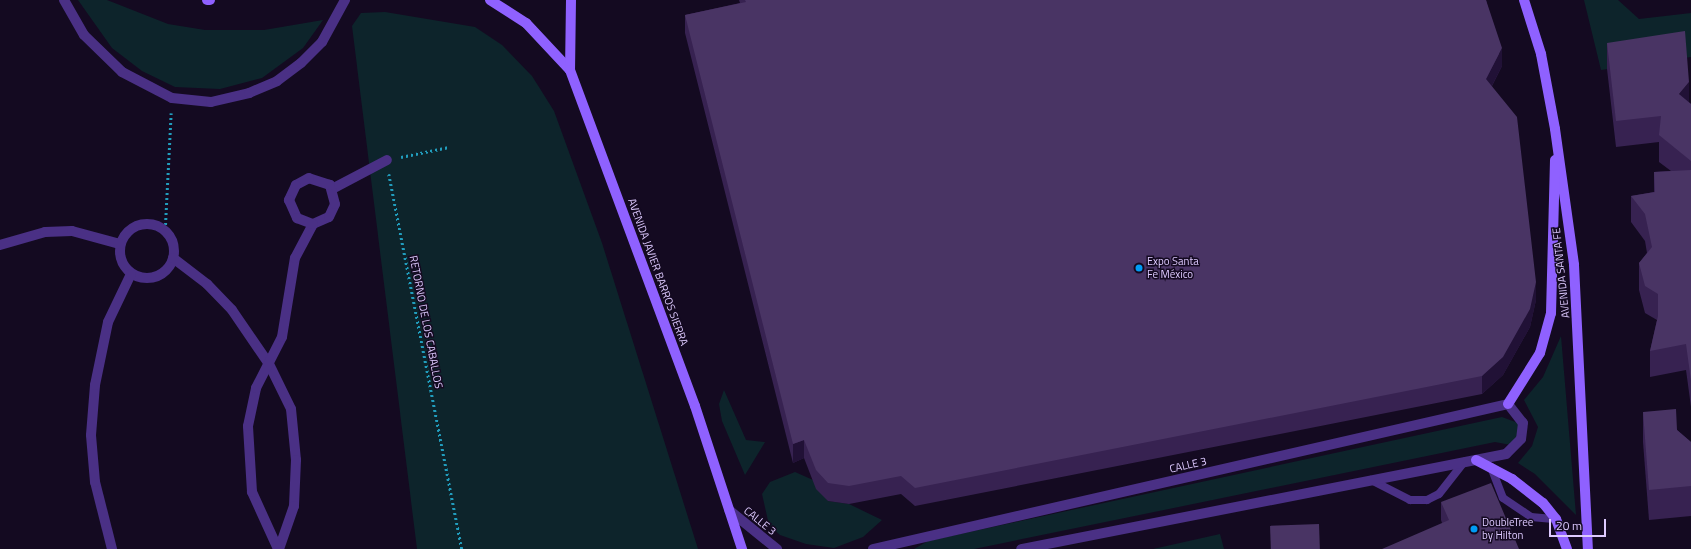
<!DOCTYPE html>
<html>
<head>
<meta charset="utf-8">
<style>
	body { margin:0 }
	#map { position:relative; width:1691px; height:549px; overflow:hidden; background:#140a21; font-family:"Titillium Web",sans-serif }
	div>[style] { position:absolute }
	.green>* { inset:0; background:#0d242b }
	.path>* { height:2.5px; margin-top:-1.25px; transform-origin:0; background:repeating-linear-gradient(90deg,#219dbd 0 2px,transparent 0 5px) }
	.lane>* { height:8px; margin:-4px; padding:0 4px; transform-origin:4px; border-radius:4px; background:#4a3085 }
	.street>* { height:10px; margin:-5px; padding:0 5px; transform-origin:5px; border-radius:5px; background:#4a3085 }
	.street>.ring { margin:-5px; padding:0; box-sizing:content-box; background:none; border:10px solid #4a3085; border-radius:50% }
	.secondary>* { height:10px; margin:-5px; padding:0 5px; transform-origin:5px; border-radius:5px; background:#8f61ff }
	.wall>* { inset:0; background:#372251 }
	.shaded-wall>* { inset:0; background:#211136 }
	.building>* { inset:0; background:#493464; transform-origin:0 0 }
	.dots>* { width:11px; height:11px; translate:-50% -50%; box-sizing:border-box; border:2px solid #140a21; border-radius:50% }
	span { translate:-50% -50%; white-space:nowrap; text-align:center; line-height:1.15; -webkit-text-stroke:3px #140a21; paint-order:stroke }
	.poi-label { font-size:11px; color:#decaff }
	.left { translate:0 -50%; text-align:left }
	.street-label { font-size:11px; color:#decaff }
	.scale { position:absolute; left:1549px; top:519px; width:57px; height:18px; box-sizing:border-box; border:2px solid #decaff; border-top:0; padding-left:5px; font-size:12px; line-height:14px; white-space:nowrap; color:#decaff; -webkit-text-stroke:3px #140a21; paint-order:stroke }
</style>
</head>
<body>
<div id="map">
	<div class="green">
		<i style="clip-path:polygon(78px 0,107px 0,168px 24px,205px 30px,264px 30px,323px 20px,303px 48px,262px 78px,220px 89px,175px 87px,142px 71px,112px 48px)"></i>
		<i style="clip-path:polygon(1584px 0,1618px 0,1639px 19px,1691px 13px,1691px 57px,1601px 70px)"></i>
		<i style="clip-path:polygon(385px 12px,475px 27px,502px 45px,532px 76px,554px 111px,602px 243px,698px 549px,417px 549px,352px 26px,361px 13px)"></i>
		<i style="clip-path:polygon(1561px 336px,1576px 515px,1535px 474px,1518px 463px,1532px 446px,1538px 427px,1524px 400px,1543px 377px)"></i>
		<i style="clip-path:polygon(724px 390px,746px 440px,765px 442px,745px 475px,722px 421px,719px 404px)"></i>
		<i style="clip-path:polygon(1502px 417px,1518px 423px,1518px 436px,1511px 445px,1495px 442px,974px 549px,914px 549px,928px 541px)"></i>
		<i style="clip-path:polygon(795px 472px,813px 480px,828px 501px,849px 504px,882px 520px,863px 537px,834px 548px,806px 544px,780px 535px,769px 525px,762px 494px,770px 482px)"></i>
		<i style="clip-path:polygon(1220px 534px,1224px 549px,1153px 549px)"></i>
	</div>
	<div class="path">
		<i style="left:401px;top:157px;width:49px;rotate:-11.8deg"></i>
		<i style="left:389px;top:174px;width:382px;rotate:79deg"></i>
		<i style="left:165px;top:230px;width:117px;rotate:-87.1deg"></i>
	</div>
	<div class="lane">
		<i style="left:1491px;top:467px;width:33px;rotate:69deg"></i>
		<i style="left:1503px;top:498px;width:34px;rotate:34deg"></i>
		<i style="left:1531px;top:517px;width:25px;rotate:5deg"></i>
		<i style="left:1371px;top:480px;width:44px;rotate:27.1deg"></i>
		<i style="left:1410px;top:500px;width:17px"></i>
		<i style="left:1427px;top:500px;width:13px;rotate:-27deg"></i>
		<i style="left:1439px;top:494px;width:41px;rotate:-52deg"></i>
	</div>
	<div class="street">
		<i style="left:64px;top:0;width:40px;rotate:60.3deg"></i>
		<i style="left:84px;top:35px;width:53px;rotate:44.2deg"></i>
		<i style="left:122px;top:72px;width:56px;rotate:27.5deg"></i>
		<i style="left:172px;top:98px;width:39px;rotate:6deg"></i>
		<i style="left:211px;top:102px;width:39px;rotate:-13deg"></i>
		<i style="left:249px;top:93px;width:30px;rotate:-23deg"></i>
		<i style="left:277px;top:81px;width:30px;rotate:-37deg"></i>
		<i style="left:301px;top:63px;width:30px;rotate:-45deg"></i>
		<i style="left:322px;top:42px;width:48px;rotate:-61.3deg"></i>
		<i style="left:332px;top:189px;width:62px;rotate:-27.8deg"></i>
		<i class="ring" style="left:120px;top:224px;width:44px;height:44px"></i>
		<i style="left:0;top:245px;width:47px;rotate:-16.1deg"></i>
		<i style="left:45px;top:232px;width:27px;rotate:-2deg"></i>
		<i style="left:72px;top:231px;width:50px;rotate:15.2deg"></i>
		<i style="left:173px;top:258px;width:43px;rotate:37.4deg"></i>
		<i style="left:207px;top:284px;width:36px;rotate:46deg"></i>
		<i style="left:232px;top:310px;width:65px;rotate:55.6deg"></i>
		<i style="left:269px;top:364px;width:50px;rotate:63.9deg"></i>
		<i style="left:291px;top:409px;width:51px;rotate:84.4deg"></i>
		<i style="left:296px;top:460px;width:46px;rotate:92.5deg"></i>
		<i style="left:294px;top:506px;width:46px;rotate:109.2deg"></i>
		<i style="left:729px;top:510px;width:62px;rotate:39.1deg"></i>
		<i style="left:112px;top:549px;width:69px;rotate:-104.2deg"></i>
		<i style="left:95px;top:482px;width:47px;rotate:-94.9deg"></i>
		<i style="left:91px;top:435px;width:50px;rotate:-85.4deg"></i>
		<i style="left:95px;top:385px;width:64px;rotate:-78.3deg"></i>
		<i style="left:108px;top:322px;width:53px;rotate:-64.4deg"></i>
		<i style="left:278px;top:549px;width:63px;rotate:-114.5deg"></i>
		<i style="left:252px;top:492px;width:66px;rotate:-93.5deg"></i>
		<i style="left:248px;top:426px;width:39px;rotate:-78deg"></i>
		<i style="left:256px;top:388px;width:57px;rotate:-63deg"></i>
		<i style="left:282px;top:337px;width:80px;rotate:-80.7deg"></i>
		<i style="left:295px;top:258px;width:38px;rotate:-62deg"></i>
		<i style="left:313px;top:224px;width:17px;rotate:-24deg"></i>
		<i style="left:329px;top:217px;width:14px;rotate:-65deg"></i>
		<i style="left:335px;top:204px;width:20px;rotate:-105deg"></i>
		<i style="left:330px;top:185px;width:22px;rotate:-162deg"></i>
		<i style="left:309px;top:178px;width:15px;rotate:152deg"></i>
		<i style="left:296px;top:185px;width:17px;rotate:115deg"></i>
		<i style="left:289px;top:200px;width:20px;rotate:66deg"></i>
		<i style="left:297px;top:218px;width:17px;rotate:21deg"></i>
		<i style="left:873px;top:549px;width:651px;rotate:-12.86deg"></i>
		<i style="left:1508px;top:404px;width:24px;rotate:52deg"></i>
		<i style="left:1523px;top:423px;width:16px;rotate:97deg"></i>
		<i style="left:1521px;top:439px;width:21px;rotate:135deg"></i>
		<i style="left:1506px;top:454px;width:494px;rotate:168.9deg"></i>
	</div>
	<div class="secondary">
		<i style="left:207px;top:0;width:3px"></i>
		<i style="left:490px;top:0;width:43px;rotate:32.6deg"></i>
		<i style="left:526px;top:23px;width:64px;rotate:46.9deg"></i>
		<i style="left:571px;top:0;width:70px;rotate:90.8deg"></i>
		<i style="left:570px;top:70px;width:358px;rotate:69.6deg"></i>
		<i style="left:695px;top:406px;width:151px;rotate:71.8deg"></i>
		<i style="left:1524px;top:0;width:57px;rotate:72.5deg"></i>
		<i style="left:1541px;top:54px;width:76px;rotate:79.4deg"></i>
		<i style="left:1555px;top:129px;width:137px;rotate:82deg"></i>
		<i style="left:1574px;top:265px;width:284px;rotate:87.2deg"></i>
		<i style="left:1508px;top:404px;width:60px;rotate:-57.9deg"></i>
		<i style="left:1540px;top:353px;width:41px;rotate:-74.6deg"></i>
		<i style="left:1551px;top:313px;width:153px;rotate:-88.5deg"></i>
		<i style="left:1476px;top:460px;width:41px;rotate:27.8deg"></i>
		<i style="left:1512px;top:479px;width:39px;rotate:38deg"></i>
		<i style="left:1543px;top:503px;width:21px;rotate:51deg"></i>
		<i style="left:1556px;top:519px;width:32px;rotate:70deg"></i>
	</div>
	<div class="wall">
		<i style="clip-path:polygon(739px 0,1486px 0,1502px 66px,1492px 86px,1536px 300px,1530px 327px,1503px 375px,1482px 394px,915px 506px,901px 494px,849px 504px,828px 501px,816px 489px,804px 458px,793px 463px,685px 33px,685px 15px,740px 3px)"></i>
		<i style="clip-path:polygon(1607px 43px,1691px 104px,1691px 407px,1686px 370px,1650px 377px,1650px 351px,1657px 320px,1645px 313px,1639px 290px,1639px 263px,1647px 253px,1645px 241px,1631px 222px,1631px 196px,1654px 192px,1654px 172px,1671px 171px,1659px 162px,1659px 142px,1616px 147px,1607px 69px)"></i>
		<i style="clip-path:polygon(1643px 412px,1677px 430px,1691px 442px,1691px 516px,1649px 520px,1643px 442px)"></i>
		<i style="clip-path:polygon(1441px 502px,1519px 549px,1442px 523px,1441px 520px)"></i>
	</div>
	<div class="shaded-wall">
		<i style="clip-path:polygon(1502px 48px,1502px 66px,1486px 97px,1486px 79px)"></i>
		<i style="clip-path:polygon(1689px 82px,1689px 108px,1679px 94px)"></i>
		<i style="clip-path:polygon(1536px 282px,1536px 300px,1530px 327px,1503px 375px,1482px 394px,1482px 376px)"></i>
		<i style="clip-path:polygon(804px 440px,804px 458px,793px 463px,793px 444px)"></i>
	</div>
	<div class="building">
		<i style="clip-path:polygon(745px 0,1486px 0,1502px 48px,1486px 79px,1517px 117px,1536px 282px,1530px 309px,1503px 357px,1482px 376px,915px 488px,901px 476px,849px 486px,828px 483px,816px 470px,804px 440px,793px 444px,685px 15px,746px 2px)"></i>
		<i style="clip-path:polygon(1685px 31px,1689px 82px,1679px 94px,1691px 104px,1691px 161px,1659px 135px,1661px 116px,1616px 121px,1607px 43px)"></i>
		<i style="clip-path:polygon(1691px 170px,1691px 381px,1686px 344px,1650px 351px,1658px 316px,1658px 294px,1645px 286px,1639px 263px,1652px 247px,1645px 214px,1631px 196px,1655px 192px,1654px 172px)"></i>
		<i style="clip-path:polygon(1676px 409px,1677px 430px,1691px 442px,1691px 486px,1649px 490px,1643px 412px)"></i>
		<i style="clip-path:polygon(1491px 483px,1519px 549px,1382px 549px,1449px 520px,1441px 502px)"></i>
		<i style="left:1319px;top:524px;width:25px;height:49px;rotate:88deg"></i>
	</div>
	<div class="dots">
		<i style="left:1139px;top:268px;background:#009cf5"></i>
		<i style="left:1474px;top:529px;background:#009cf5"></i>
	</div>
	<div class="poi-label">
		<span class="left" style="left:1147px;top:268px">Expo Santa<br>Fe México</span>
		<span class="left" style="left:1482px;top:529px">DoubleTree<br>by Hilton</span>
	</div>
	<div class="street-label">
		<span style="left:658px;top:272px;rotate:70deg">AVENIDA JAVIER BARROS SIERRA</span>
		<span style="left:1561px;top:273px;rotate:-96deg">AVENIDA SANTA FE</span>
		<span style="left:426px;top:322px;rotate:79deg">RETORNO DE LOS CABALLOS</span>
		<span style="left:1188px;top:465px;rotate:-13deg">CALLE 3</span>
		<span style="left:760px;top:521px;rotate:39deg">CALLE 3</span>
	</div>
	<div class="scale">20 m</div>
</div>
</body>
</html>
